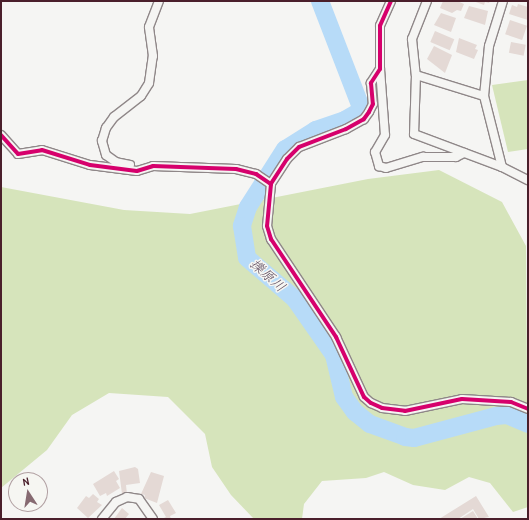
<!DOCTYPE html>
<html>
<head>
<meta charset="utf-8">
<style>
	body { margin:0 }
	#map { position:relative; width:529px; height:520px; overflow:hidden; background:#f5f5f3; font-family:"Patrick Hand","Klee One",sans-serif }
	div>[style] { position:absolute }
	.green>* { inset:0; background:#d6e4bb }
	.river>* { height:18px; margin:-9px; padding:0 9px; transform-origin:9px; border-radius:9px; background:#b7dbf8 }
	.building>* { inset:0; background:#e4d9d5; transform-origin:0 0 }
	.roads { filter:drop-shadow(1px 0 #8f8788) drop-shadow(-1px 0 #8f8788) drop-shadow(0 1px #8f8788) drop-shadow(0 -1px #8f8788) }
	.minor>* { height:8px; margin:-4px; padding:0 4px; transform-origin:4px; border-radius:4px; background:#f5f5f3 }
	.cycleway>* { height:4px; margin:-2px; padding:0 2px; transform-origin:2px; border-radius:2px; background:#d6006c }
	span { translate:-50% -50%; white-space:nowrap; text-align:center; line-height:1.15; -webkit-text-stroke:3px #f6f6f2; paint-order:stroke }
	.water-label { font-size:14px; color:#5e4b5f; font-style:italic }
	.frame { position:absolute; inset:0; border:2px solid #4a1f2b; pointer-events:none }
	.north { position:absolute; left:8px; top:472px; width:40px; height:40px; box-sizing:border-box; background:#f6f6f2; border:1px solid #b1a0a2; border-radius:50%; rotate:348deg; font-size:11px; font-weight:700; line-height:16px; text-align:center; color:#4a1f2b }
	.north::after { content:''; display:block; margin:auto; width:14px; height:18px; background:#866a71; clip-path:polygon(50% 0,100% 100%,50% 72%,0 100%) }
</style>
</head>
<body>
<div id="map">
	<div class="green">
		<i style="clip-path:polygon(528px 80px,528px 149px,508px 152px,492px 85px)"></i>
		<i style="clip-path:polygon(439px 170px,502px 202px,526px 246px,528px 507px,513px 512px,490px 483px,469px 477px,445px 490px,413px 485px,384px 472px,366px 478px,322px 481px,304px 504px,302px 519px,254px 519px,231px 495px,212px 467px,205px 434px,168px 397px,109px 393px,72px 415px,47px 450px,1px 488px,1px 187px,124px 210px,190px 214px,368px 179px)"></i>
	</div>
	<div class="river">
		<i style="left:320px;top:1px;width:117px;rotate:68.9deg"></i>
		<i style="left:362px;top:110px;width:20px;rotate:150deg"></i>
		<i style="left:345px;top:120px;width:31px;rotate:161deg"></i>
		<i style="left:316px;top:130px;width:36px;rotate:148deg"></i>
		<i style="left:285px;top:149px;width:69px;rotate:122.5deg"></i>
		<i style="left:248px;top:207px;width:20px;rotate:108deg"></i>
		<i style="left:242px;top:226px;width:32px;rotate:81deg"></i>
		<i style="left:247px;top:258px;width:63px;rotate:40.5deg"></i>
		<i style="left:295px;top:299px;width:68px;rotate:55.1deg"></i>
		<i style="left:334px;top:355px;width:43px;rotate:76.6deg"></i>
		<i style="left:344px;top:397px;width:19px;rotate:54deg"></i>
		<i style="left:355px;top:412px;width:19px;rotate:39deg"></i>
		<i style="left:370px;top:424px;width:37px;rotate:20deg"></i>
		<i style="left:405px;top:437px;width:9px;rotate:6deg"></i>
		<i style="left:414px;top:438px;width:85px;rotate:-15deg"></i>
		<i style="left:496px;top:416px;width:11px;rotate:-5deg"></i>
		<i style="left:507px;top:415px;width:23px;rotate:23deg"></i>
	</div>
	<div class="building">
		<i style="clip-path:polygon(443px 1px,457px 1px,464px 4px,461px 11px,457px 10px,452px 13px,440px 8px)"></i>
		<i style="clip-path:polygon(473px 1px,490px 1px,489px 3px,485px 2px,484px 5px)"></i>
		<i style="clip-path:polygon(518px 4px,528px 7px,528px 20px,509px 14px,512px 5px,517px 7px)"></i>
		<i style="clip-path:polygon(469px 6px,488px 11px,485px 25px,464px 18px)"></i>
		<i style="clip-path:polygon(441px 13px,456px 18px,451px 32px,434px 25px)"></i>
		<i style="left:510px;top:20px;width:18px;height:15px;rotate:19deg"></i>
		<i style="left:435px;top:31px;width:21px;height:12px;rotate:23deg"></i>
		<i style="clip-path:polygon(459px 38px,477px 45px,475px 49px,478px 50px,474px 59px,456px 52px)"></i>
		<i style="left:511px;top:42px;width:15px;height:11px;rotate:11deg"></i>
		<i style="clip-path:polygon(434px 46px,452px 55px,445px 73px,427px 59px)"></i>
		<i style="clip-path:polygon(135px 467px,138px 469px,140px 483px,126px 485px,127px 494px,122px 494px,119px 471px)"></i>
		<i style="clip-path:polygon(114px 471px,119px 479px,116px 481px,120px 488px,107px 496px,106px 493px,100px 496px,93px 484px)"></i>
		<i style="clip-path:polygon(151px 472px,164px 476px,157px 503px,144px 498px,145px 495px,141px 494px)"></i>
		<i style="clip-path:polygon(93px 494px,99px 499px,97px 502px,102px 505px,88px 518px,77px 508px,86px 496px,89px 498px)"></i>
		<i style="clip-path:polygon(476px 496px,489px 517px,479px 519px,473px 509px,458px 519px,439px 519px)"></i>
		<i style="clip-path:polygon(168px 500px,176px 513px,170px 516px,171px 519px,162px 519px,166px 517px,159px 505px)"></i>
		<i style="clip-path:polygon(122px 508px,129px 514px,125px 519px,114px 519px)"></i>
		<i style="clip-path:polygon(473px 511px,478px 519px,460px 519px)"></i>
	</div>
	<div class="roads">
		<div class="minor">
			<i style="left:391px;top:1px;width:27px;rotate:114deg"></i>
			<i style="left:380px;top:26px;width:43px;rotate:90deg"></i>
			<i style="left:380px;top:69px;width:17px;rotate:123deg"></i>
			<i style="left:371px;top:83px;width:21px;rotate:85deg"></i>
			<i style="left:373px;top:104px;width:9px;rotate:117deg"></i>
			<i style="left:369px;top:112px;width:9px;rotate:126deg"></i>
			<i style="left:364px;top:119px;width:21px;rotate:151deg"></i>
			<i style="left:346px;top:129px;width:50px;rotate:159deg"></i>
			<i style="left:299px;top:147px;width:17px;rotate:135deg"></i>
			<i style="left:287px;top:159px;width:30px;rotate:123deg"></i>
			<i style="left:271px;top:184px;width:42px;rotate:95.4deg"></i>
			<i style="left:267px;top:226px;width:14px;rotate:73deg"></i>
			<i style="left:271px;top:239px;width:118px;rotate:56.4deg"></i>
			<i style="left:336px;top:337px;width:66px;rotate:65deg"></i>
			<i style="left:364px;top:397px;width:9px;rotate:41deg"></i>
			<i style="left:371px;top:403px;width:12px;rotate:24deg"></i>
			<i style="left:382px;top:408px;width:23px;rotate:7deg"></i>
			<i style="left:405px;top:411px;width:58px;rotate:-11.9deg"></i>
			<i style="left:462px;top:399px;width:49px;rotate:3.5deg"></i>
			<i style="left:511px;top:402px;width:18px;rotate:22deg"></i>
			<i style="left:427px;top:1px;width:41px;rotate:111.5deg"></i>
			<i style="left:412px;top:39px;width:36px;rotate:84deg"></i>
			<i style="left:416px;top:75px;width:59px;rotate:91.9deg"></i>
			<i style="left:414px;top:134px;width:94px;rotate:20.6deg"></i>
			<i style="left:502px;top:167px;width:29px;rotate:27deg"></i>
			<i style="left:380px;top:69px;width:66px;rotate:85.7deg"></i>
			<i style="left:385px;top:135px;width:20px;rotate:120deg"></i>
			<i style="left:375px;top:152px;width:15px;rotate:74deg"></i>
			<i style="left:379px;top:166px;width:7px;rotate:16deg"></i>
			<i style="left:386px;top:168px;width:39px;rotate:-17deg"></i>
			<i style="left:423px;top:157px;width:33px"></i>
			<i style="left:456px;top:157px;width:9px;rotate:-27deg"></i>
			<i style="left:416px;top:75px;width:71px;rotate:17.2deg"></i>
			<i style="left:1px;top:135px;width:25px;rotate:48deg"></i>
			<i style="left:18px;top:154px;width:24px;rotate:-9deg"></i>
			<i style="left:42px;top:150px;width:50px;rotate:17.4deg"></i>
			<i style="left:90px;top:165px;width:47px;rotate:7.3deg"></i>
			<i style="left:137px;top:171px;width:17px;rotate:-17deg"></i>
			<i style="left:153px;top:166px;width:83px;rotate:2.1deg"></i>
			<i style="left:236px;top:169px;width:21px;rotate:14deg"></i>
			<i style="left:256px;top:174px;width:18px;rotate:34deg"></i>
			<i style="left:130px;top:165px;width:14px;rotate:-168deg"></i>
			<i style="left:116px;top:162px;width:12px;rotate:-145deg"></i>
			<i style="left:106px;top:155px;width:15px;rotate:-106deg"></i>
			<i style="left:102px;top:141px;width:14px;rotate:-73deg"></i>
			<i style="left:106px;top:128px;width:14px;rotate:-54deg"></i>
			<i style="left:114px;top:117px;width:34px;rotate:-38deg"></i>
			<i style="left:141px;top:96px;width:15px;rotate:-58deg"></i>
			<i style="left:149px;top:83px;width:27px;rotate:-82deg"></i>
			<i style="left:153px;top:56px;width:29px;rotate:-98deg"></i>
			<i style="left:149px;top:27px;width:28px;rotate:-69deg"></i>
			<i style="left:502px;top:167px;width:73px;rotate:-104.2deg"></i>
			<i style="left:484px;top:96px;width:50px;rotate:-84.3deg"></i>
			<i style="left:489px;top:46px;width:47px;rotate:-72.7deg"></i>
			<i style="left:102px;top:519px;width:22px;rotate:-51deg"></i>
			<i style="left:116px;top:502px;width:12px;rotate:-24deg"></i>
			<i style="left:127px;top:497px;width:12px;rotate:9deg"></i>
			<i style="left:139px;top:499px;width:24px;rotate:55deg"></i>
		</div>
	</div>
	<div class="cycleway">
		<i style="left:391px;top:1px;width:27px;rotate:114deg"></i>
		<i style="left:380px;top:26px;width:43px;rotate:90deg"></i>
		<i style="left:380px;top:69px;width:17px;rotate:123deg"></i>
		<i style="left:371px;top:83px;width:21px;rotate:85deg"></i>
		<i style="left:373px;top:104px;width:9px;rotate:117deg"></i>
		<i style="left:369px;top:112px;width:9px;rotate:126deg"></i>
		<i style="left:364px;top:119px;width:21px;rotate:151deg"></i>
		<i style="left:346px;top:129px;width:50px;rotate:159deg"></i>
		<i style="left:299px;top:147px;width:17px;rotate:135deg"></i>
		<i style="left:287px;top:159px;width:30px;rotate:123deg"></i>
		<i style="left:271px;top:184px;width:42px;rotate:95.4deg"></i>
		<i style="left:267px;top:226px;width:14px;rotate:73deg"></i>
		<i style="left:271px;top:239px;width:118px;rotate:56.4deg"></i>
		<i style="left:336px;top:337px;width:66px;rotate:65deg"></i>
		<i style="left:364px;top:397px;width:9px;rotate:41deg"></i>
		<i style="left:371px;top:403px;width:12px;rotate:24deg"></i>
		<i style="left:382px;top:408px;width:23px;rotate:7deg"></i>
		<i style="left:405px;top:411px;width:58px;rotate:-11.9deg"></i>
		<i style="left:462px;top:399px;width:49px;rotate:3.5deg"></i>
		<i style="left:511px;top:402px;width:18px;rotate:22deg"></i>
		<i style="left:1px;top:135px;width:25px;rotate:48deg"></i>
		<i style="left:18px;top:154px;width:24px;rotate:-9deg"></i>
		<i style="left:42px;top:150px;width:50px;rotate:17.4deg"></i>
		<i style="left:90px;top:165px;width:47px;rotate:7.3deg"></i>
		<i style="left:137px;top:171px;width:17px;rotate:-17deg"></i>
		<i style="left:153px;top:166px;width:83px;rotate:2.1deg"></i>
		<i style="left:236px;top:169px;width:21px;rotate:14deg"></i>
		<i style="left:256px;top:174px;width:18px;rotate:34deg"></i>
	</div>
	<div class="water-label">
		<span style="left:268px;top:275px;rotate:42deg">擽原川</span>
	</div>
	<div class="frame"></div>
	<div class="north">N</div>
</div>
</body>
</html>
